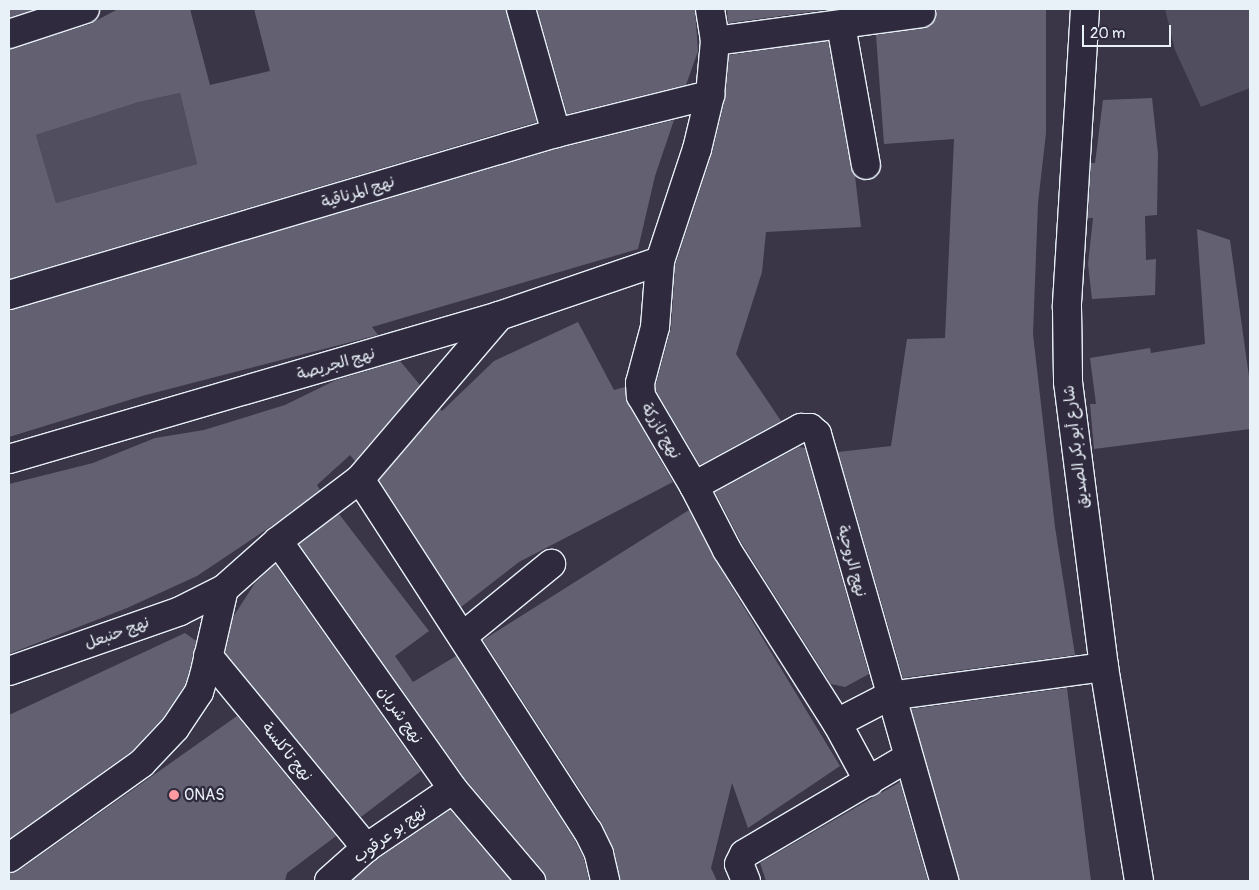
<!DOCTYPE html>
<html>
<head>
<meta charset="utf-8">
<style>
	body { margin:0 }
	#map { position:relative; width:1259px; height:890px; overflow:hidden; background:#3a3648; font-family:Pangolin,"Playpen Sans Arabic",sans-serif }
	div>[style] { position:absolute }
	.green>* { inset:0; background:#504e5f }
	.building>* { inset:0; background:#636171 }
	.roads { filter:drop-shadow(1px 0 #e8f1f8) drop-shadow(-1px 0 #e8f1f8) drop-shadow(0 1px #e8f1f8) drop-shadow(0 -1px #e8f1f8) }
	.minor>* { height:28px; margin:-14px; padding:0 14px; transform-origin:14px; border-radius:14px; background:#2f2a3d }
	.dots>* { width:14px; height:14px; translate:-50% -50%; box-sizing:border-box; border:2px solid #2f2a3d; border-radius:50% }
	span { translate:-50% -50%; white-space:nowrap; text-align:center; line-height:1.15; -webkit-text-stroke:4.5px #2f2a3d; paint-order:stroke }
	.street-label { font-size:16px; color:#e8f1f8 }
	.poi-label { font-size:16px; color:#e8f1f8 }
	.left { translate:0 -50%; text-align:left }
	.frame { position:absolute; inset:0; border:10px solid #e8f1f8; pointer-events:none }
	.scale { position:absolute; left:1082px; top:25px; width:89px; height:22px; box-sizing:border-box; border:2px solid #e8f1f8; border-top:0; padding-left:6px; font-size:15px; line-height:18px; white-space:nowrap; color:#e8f1f8; -webkit-text-stroke:4px #2f2a3d; paint-order:stroke }
</style>
</head>
<body>
<div id="map">
	<div class="green">
		<i style="clip-path:polygon(1165px 9px,1250px 9px,1250px 88px,1201px 107px,1175px 50px)"></i>
		<i style="clip-path:polygon(180px 93px,197px 164px,56px 203px,36px 135px,139px 102px)"></i>
	</div>
	<div class="building">
		<i style="clip-path:polygon(9px 9px,36px 9px,9px 18px)"></i>
		<i style="clip-path:polygon(evenodd,118px 9px,190px 9px,210px 85px,270px 71px,254px 9px,506px 9px,537px 122px,9px 279px,9px 49px,90px 24px,118px 9px,180px 93px,197px 164px,56px 203px,36px 135px,139px 102px,180px 93px)"></i>
		<i style="clip-path:polygon(537px 9px,695px 9px,698px 51px,686px 85px,567px 114px)"></i>
		<i style="clip-path:polygon(727px 9px,825px 9px,825px 10px,728px 23px)"></i>
		<i style="clip-path:polygon(936px 9px,1046px 9px,1046px 133px,1038px 203px,1033px 334px,1055px 527px,1075px 655px,903px 678px,838px 452px,891px 446px,907px 339px,945px 338px,954px 139px,884px 144px,876px 35px,930px 26px,936px 18px)"></i>
		<i style="clip-path:polygon(828px 41px,851px 168px,855px 176px,861px 227px,766px 232px,762px 272px,736px 354px,781px 421px,700px 465px,656px 391px,656px 384px,671px 328px,675px 266px,712px 153px,725px 99px,729px 55px)"></i>
		<i style="clip-path:polygon(1152px 98px,1158px 154px,1157px 215px,1145px 216px,1146px 260px,1156px 259px,1155px 295px,1092px 299px,1088px 264px,1093px 218px,1088px 218px,1088px 214px,1091px 163px,1095px 163px,1103px 100px)"></i>
		<i style="clip-path:polygon(674px 120px,655px 176px,638px 249px,372px 327px,378px 335px,142px 396px,9px 437px,9px 310px,560px 148px)"></i>
		<i style="clip-path:polygon(1197px 229px,1230px 240px,1250px 384px,1250px 429px,1094px 449px,1090px 404px,1096px 404px,1090px 358px,1150px 348px,1151px 353px,1205px 344px)"></i>
		<i style="clip-path:polygon(578px 322px,614px 390px,625px 387px,628px 404px,673px 482px,519px 562px,461px 607px,379px 480px,440px 409px,442px 411px,494px 361px)"></i>
		<i style="clip-path:polygon(400px 361px,420px 385px,355px 461px,350px 455px,317px 485px,320px 490px,276px 523px,197px 576px,127px 608px,9px 654px,9px 484px,93px 463px,155px 438px,204px 430px,285px 405px,336px 380px)"></i>
		<i style="clip-path:polygon(799px 447px,805px 448px,869px 674px,845px 687px,831px 684px,741px 542px,715px 492px)"></i>
		<i style="clip-path:polygon(689px 510px,714px 558px,840px 766px,748px 828px,732px 783px,711px 868px,717px 881px,620px 881px,614px 850px,601px 822px,483px 640px)"></i>
		<i style="clip-path:polygon(339px 514px,429px 631px,395px 656px,413px 682px,456px 656px,574px 839px,584px 859px,589px 881px,546px 881px,543px 871px,465px 779px,299px 544px)"></i>
		<i style="clip-path:polygon(275px 564px,421px 771px,361px 817px,225px 653px,233px 617px,255px 583px)"></i>
		<i style="clip-path:polygon(185px 633px,196px 641px,189px 672px,185px 685px,163px 718px,132px 751px,9px 839px,9px 715px)"></i>
		<i style="clip-path:polygon(1067px 688px,1091px 881px,959px 881px,911px 709px)"></i>
		<i style="clip-path:polygon(237px 716px,336px 836px,287px 873px,285px 881px,9px 881px,9px 873px,18px 871px)"></i>
		<i style="clip-path:polygon(900px 782px,928px 881px,766px 881px,760px 863px)"></i>
		<i style="clip-path:polygon(450px 810px,511px 881px,352px 881px,376px 860px)"></i>
	</div>
	<div class="roads">
		<div class="minor">
			<i style="left:521px;top:9px;width:129px;rotate:74.2deg"></i>
			<i style="left:710px;top:9px;width:32px;rotate:81deg"></i>
			<i style="left:715px;top:41px;width:54px;rotate:95.3deg"></i>
			<i style="left:710px;top:95px;width:56px;rotate:103.5deg"></i>
			<i style="left:697px;top:149px;width:118px;rotate:108.3deg"></i>
			<i style="left:660px;top:261px;width:66px;rotate:94.3deg"></i>
			<i style="left:655px;top:327px;width:58px;rotate:105deg"></i>
			<i style="left:640px;top:383px;width:13px;rotate:86deg"></i>
			<i style="left:641px;top:396px;width:104px;rotate:59.5deg"></i>
			<i style="left:694px;top:486px;width:72px;rotate:62.7deg"></i>
			<i style="left:727px;top:550px;width:205px;rotate:57.6deg"></i>
			<i style="left:837px;top:723px;width:67px;rotate:61.5deg"></i>
			<i style="left:1085px;top:9px;width:299px;rotate:93.5deg"></i>
			<i style="left:1067px;top:307px;width:75px;rotate:89.2deg"></i>
			<i style="left:1068px;top:382px;width:287px;rotate:82.8deg"></i>
			<i style="left:1104px;top:667px;width:217px;rotate:80.7deg"></i>
			<i style="left:841px;top:25px;width:142px;rotate:79.9deg"></i>
			<i style="left:9px;top:34px;width:80px;rotate:-18.2deg"></i>
			<i style="left:715px;top:41px;width:208px;rotate:-7.7deg"></i>
			<i style="left:9px;top:295px;width:570px;rotate:-16.5deg"></i>
			<i style="left:556px;top:133px;width:159px;rotate:-13.9deg"></i>
			<i style="left:9px;top:459px;width:510px;rotate:-16.27deg"></i>
			<i style="left:499px;top:316px;width:170px;rotate:-18.9deg"></i>
			<i style="left:360px;top:479px;width:419px;rotate:57.1deg"></i>
			<i style="left:588px;top:831px;width:25px;rotate:64deg"></i>
			<i style="left:599px;top:854px;width:28px;rotate:77deg"></i>
			<i style="left:694px;top:486px;width:122px;rotate:-28.5deg"></i>
			<i style="left:801px;top:428px;width:9px"></i>
			<i style="left:810px;top:428px;width:9px;rotate:41deg"></i>
			<i style="left:817px;top:434px;width:465px;rotate:74.1deg"></i>
			<i style="left:278px;top:541px;width:304px;rotate:54.8deg"></i>
			<i style="left:453px;top:789px;width:121px;rotate:49.7deg"></i>
			<i style="left:463px;top:636px;width:114px;rotate:-39.3deg"></i>
			<i style="left:208px;top:656px;width:249px;rotate:50.5deg"></i>
			<i style="left:9px;top:671px;width:181px;rotate:-19.3deg"></i>
			<i style="left:180px;top:611px;width:49px;rotate:-26.6deg"></i>
			<i style="left:837px;top:723px;width:59px;rotate:-27.4deg"></i>
			<i style="left:889px;top:696px;width:217px;rotate:-7.7deg"></i>
			<i style="left:9px;top:858px;width:163px;rotate:-35.5deg"></i>
			<i style="left:142px;top:763px;width:48px;rotate:-46.7deg"></i>
			<i style="left:175px;top:728px;width:43px;rotate:-56.3deg"></i>
			<i style="left:199px;top:692px;width:17px;rotate:-73deg"></i>
			<i style="left:204px;top:676px;width:89px;rotate:-77.1deg"></i>
			<i style="left:224px;top:589px;width:72px;rotate:-41.6deg"></i>
			<i style="left:278px;top:541px;width:103px;rotate:-37.1deg"></i>
			<i style="left:360px;top:479px;width:214px;rotate:-49.5deg"></i>
			<i style="left:329px;top:881px;width:50px;rotate:-41.7deg"></i>
			<i style="left:366px;top:848px;width:105px;rotate:-34.1deg"></i>
			<i style="left:746px;top:881px;width:18px;rotate:-112deg"></i>
			<i style="left:739px;top:864px;width:11px;rotate:-63deg"></i>
			<i style="left:744px;top:854px;width:189px;rotate:-30.5deg"></i>
		</div>
	</div>
	<div class="dots">
		<i style="left:174px;top:795px;background:#ff9aa2"></i>
	</div>
	<div class="street-label">
		<span style="left:358px;top:192px;rotate:-17deg">نهج المرناقية</span>
		<span style="left:336px;top:364px;rotate:-16deg">نهج الجريصة</span>
		<span style="left:661px;top:431px;rotate:59deg">نهج تازركة</span>
		<span style="left:1076px;top:447px;rotate:-97deg">شارع أبو بكر الصديق</span>
		<span style="left:852px;top:561px;rotate:75deg">نهج الروحية</span>
		<span style="left:117px;top:633px;rotate:-20deg">نهج حنبعل</span>
		<span style="left:400px;top:715px;rotate:55deg">نهج شربان</span>
		<span style="left:287px;top:752px;rotate:51deg">نهج تاكلسة</span>
		<span style="left:390px;top:834px;rotate:-36deg">نهج بو عرقوب</span>
	</div>
	<div class="poi-label">
		<span class="left" style="left:184px;top:795px">ONAS</span>
	</div>
	<div class="frame"></div>
	<div class="scale">20 m</div>
</div>
</body>
</html>
